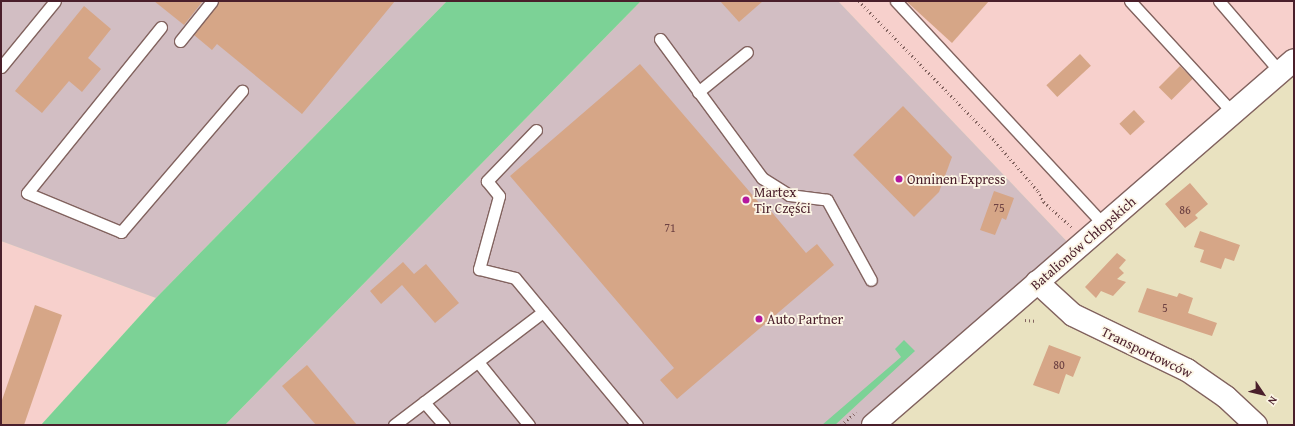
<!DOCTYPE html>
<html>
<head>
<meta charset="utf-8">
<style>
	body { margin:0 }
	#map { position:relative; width:1295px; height:426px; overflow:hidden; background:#e9e2c0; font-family:"Gentium Book Plus",serif }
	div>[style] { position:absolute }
	.built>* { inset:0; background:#f7d0cc }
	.industrial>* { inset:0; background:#d2bec3 }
	.green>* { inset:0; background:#7cd296 }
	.building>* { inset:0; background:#d6a687; transform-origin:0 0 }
	.path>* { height:2.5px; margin-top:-1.25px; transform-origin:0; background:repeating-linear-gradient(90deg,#82635f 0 1px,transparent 0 4px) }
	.roads { filter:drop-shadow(1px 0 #82635f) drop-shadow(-1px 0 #82635f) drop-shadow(0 1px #82635f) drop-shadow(0 -1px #82635f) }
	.service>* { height:11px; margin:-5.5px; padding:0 5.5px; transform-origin:5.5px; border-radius:5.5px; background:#fff }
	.minor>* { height:22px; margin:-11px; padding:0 11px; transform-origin:11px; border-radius:11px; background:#fff }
	.tertiary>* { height:22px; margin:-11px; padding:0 11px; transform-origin:11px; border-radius:11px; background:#fff }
	.dots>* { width:11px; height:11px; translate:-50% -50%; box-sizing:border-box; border:2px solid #fcf5e5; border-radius:50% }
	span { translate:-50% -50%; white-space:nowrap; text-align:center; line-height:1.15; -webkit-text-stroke:3.5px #fcf5e5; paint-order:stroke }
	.number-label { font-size:12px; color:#6d4142 }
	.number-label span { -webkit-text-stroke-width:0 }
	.poi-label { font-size:14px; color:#4a1f2b }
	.left { translate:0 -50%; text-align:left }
	.street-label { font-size:14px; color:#4a1f2b }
	.frame { position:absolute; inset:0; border:2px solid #4a1f2b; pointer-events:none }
	.north { position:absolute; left:1243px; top:374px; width:40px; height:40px; -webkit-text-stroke:3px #fcf5e5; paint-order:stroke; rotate:125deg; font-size:11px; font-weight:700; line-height:16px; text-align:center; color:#4a1f2b }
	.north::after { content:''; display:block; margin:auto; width:14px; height:18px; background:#4a1f2b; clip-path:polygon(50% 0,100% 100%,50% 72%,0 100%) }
</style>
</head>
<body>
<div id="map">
	<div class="built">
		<i style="clip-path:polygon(838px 1px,1294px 1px,1294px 60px,1075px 250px)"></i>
		<i style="clip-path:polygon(1px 241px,156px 298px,41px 425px,1px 425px)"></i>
	</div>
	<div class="industrial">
		<i style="clip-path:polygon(1px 1px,447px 1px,156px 298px,1px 241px)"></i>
		<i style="clip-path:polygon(641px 1px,838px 1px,1075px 250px,873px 425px,225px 425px)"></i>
	</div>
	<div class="green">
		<i style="clip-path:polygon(447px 1px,641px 1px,225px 425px,41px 425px,156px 298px)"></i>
		<i style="clip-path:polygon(904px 340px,915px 351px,835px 425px,822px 425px,901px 357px,895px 349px)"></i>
	</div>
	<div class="building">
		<i style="clip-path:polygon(154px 1px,203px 1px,184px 25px)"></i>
		<i style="clip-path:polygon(219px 1px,395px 1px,302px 114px,217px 44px,212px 50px,194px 35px)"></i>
		<i style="clip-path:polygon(720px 1px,763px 1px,739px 22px)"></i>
		<i style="clip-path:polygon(906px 1px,989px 1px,952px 43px)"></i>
		<i style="clip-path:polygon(84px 6px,111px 29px,88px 58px,101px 69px,82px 92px,69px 81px,42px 113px,15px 91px)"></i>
		<i style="left:1080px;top:54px;width:16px;height:46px;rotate:47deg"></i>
		<i style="clip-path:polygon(640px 64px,767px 212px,770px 210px,806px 253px,817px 244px,834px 265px,677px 399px,660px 380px,674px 368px,510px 176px)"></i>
		<i style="left:1180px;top:66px;width:18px;height:30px;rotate:45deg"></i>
		<i style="clip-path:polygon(903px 106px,952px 157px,939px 192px,914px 217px,853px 155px)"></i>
		<i style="left:1134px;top:110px;width:16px;height:20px;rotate:47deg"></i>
		<i style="clip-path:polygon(1190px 183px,1208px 204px,1195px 215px,1198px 218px,1185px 228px,1165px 204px)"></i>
		<i style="clip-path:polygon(994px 191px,1014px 198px,1006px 220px,1002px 218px,995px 235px,980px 230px)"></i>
		<i style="clip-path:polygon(1200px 231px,1240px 245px,1234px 261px,1225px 258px,1221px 269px,1200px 262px,1204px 250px,1194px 247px)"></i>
		<i style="clip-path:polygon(1117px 253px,1126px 260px,1119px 268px,1124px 273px,1117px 279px,1126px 282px,1113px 296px,1101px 291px,1096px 298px,1085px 287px)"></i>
		<i style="clip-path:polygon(403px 262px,414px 274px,426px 264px,459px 303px,435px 323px,402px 285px,381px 304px,370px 291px)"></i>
		<i style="clip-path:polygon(1147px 288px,1177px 297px,1179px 293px,1193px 298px,1188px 313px,1217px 323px,1212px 336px,1138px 312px)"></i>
		<i style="clip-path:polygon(35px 305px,62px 315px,24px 425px,1px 425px,1px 403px)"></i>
		<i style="clip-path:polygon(1049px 345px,1081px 357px,1073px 377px,1066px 374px,1059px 394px,1033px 385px)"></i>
		<i style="clip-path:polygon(307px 365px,357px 425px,316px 425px,282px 386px)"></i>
	</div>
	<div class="path">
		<i style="left:859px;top:1px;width:195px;rotate:45.8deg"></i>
		<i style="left:995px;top:141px;width:66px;rotate:49.3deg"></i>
		<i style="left:1038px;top:191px;width:13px;rotate:61deg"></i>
		<i style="left:1044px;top:202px;width:38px;rotate:42deg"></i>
		<i style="left:1025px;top:320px;width:12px;rotate:5deg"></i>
		<i style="left:841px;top:425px;width:20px;rotate:-41deg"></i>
	</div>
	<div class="roads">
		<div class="service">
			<i style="left:896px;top:1px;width:306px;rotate:47.1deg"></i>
			<i style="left:1130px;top:1px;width:152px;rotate:47.4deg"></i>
			<i style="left:1219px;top:1px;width:94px;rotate:49.3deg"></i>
			<i style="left:161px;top:27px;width:213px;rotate:128.9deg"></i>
			<i style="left:27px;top:193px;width:102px;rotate:22.5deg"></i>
			<i style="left:121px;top:232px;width:186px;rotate:-49.4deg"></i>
			<i style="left:660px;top:39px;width:172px;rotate:53.7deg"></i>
			<i style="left:762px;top:178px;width:32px;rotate:32deg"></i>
			<i style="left:789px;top:195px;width:38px;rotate:7deg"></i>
			<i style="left:827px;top:200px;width:91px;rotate:61.2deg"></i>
			<i style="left:180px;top:41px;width:51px;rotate:-51.3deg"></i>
			<i style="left:1px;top:67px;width:85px;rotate:-50.7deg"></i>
			<i style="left:698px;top:92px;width:63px;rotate:-39.2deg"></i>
			<i style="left:536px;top:130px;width:71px;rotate:133.9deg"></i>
			<i style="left:487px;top:181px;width:19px;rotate:51deg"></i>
			<i style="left:499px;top:196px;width:76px;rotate:105.3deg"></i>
			<i style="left:479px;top:269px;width:37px;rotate:14deg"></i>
			<i style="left:515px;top:278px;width:191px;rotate:50.3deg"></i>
			<i style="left:478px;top:362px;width:81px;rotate:51deg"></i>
			<i style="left:424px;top:402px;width:30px;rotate:49deg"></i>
			<i style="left:394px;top:425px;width:187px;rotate:-37.2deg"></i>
		</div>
		<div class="minor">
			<i style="left:1037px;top:282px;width:49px;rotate:42.5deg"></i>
			<i style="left:1073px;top:315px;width:127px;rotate:25.8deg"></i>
			<i style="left:1187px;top:370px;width:47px;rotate:34.7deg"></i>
			<i style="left:1226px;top:397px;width:41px;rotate:43deg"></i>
		</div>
		<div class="tertiary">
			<i style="left:873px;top:425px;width:557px;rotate:-40.92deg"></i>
		</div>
	</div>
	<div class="dots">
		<i style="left:899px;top:179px;background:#b5179e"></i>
		<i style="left:746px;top:200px;background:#b5179e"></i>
		<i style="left:759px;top:319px;background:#b5179e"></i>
	</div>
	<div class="number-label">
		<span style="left:999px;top:208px">75</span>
		<span style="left:1185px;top:210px">86</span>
		<span style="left:670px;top:228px">71</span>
		<span style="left:1165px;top:308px">5</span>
		<span style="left:1059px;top:365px">80</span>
	</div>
	<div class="poi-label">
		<span class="left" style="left:907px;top:179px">Onninen Express</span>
		<span class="left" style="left:754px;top:200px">Martex<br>Tir Części</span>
		<span class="left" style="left:767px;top:319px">Auto Partner</span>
	</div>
	<div class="street-label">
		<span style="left:1083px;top:243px;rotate:-41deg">Batalionów Chłopskich</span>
		<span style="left:1147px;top:352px;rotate:26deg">Transportowców</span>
	</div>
	<div class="frame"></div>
	<div class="north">N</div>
</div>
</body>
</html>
